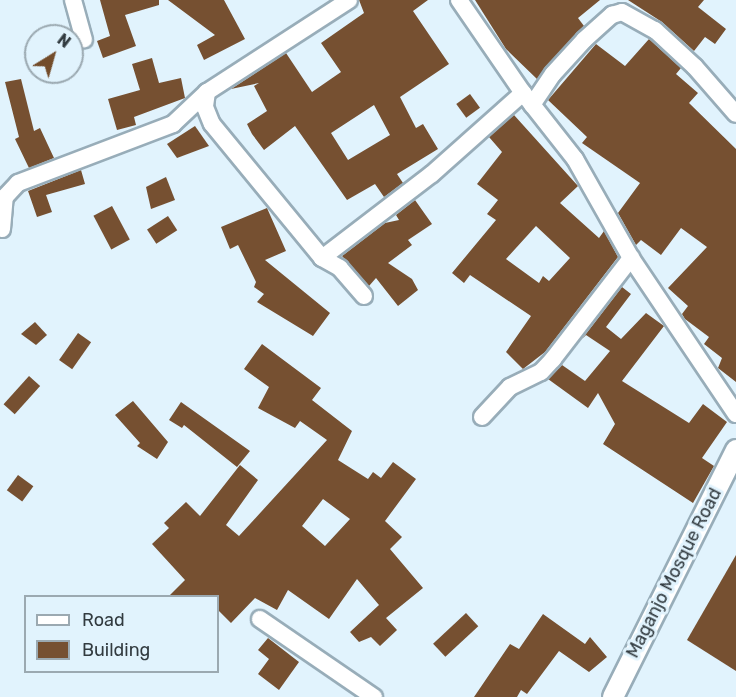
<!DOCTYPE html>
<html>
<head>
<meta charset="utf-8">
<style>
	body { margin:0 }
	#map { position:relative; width:736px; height:697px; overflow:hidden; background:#e1f3fd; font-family:Rubik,sans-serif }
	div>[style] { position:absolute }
	.building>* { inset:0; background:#765031; transform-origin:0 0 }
	.roads { filter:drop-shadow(2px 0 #98adb9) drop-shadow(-2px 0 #98adb9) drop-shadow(0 2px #98adb9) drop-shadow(0 -2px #98adb9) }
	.minor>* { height:16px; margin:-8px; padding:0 8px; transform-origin:8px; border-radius:8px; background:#fff }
	.tertiary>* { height:20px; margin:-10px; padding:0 10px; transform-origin:10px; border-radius:10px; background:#fff }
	span { translate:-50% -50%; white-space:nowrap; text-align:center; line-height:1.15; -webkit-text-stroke:6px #e1f3fd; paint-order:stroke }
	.street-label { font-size:18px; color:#323b40 }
	.legend { position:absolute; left:24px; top:595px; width:195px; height:78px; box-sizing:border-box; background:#e1f3fd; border:2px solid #9ba9b1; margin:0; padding:8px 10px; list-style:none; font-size:18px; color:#323b40 }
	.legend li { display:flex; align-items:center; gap:12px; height:30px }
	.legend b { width:30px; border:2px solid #9ba9b1 }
	.north { position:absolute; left:24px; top:24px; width:60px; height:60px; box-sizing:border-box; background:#e1f3fd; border:2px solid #9ba9b1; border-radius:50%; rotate:37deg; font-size:16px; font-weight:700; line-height:24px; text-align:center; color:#323b40 }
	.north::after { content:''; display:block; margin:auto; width:21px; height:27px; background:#734c2a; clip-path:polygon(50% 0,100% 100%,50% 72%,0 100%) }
</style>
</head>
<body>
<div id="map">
	<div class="building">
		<i style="clip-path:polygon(100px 0,159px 0,159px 5px,125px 15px,136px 46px,103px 58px,97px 41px,110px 36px)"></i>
		<i style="clip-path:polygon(168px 0,224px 0,245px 39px,204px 60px,197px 45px,215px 35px)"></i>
		<i style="clip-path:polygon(evenodd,359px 0,428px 0,413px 11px,449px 64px,400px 97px,416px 128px,423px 124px,438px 149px,397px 174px,403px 183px,384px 197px,375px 184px,347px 200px,295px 126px,264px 150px,252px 134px,247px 124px,267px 111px,254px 86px,259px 83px,231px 89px,286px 53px,312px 92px,341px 72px,321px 43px,364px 13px,359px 0,374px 105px,390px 135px,348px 160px,331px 133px,374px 105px)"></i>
		<i style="clip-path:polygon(475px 0,600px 0,578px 18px,584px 26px,537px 79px,506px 49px)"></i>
		<i style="clip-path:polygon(628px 0,704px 0,698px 7px,726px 29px,715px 44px,705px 37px,694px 51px,662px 22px)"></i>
		<i style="clip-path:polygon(649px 39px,681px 68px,676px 74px,698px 93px,689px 103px,736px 149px,736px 382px,718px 368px,722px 358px,704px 344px,709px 337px,685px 319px,682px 314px,688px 306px,668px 288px,707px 247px,681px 228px,661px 255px,641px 240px,636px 245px,618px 213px,640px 183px,582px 143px,587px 137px,548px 100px,596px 44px,625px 66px)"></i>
		<i style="clip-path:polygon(152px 58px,159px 83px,181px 78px,185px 98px,134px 117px,136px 125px,117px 130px,108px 99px,140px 90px,132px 64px)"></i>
		<i style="clip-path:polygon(21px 79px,34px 131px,40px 128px,54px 158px,29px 168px,15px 139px,19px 137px,5px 82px)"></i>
		<i style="left:470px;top:94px;width:17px;height:17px;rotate:54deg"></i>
		<i style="clip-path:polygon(evenodd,514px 115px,578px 186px,560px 203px,599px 238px,604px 231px,618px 257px,545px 352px,523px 369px,506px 352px,531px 316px,470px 275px,464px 283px,452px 273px,496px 220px,487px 214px,498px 200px,477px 184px,502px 152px,489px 137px,514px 115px,536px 226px,570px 258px,549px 281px,543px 276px,539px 283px,506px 259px,536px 226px)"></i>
		<i style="clip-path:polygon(195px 126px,209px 146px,177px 158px,167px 144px)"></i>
		<i style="clip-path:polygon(81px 170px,85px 184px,46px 195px,52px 212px,37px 217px,28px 191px)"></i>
		<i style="clip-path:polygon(166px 177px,175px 200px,151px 209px,146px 187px)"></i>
		<i style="clip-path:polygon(415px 200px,432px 224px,408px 240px,412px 245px,388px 263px,412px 279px,418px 290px,398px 306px,376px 278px,369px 286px,342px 256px,385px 223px,399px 220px,396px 215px)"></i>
		<i style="left:112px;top:206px;width:38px;height:21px;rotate:62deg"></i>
		<i style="clip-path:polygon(267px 208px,286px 251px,265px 260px,330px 313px,313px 336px,257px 302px,264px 294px,254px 287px,256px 282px,238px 245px,230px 249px,221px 227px)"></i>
		<i style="left:168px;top:216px;width:17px;height:25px;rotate:57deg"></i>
		<i style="clip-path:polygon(622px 287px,631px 294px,606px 327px,621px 339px,646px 313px,664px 326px,622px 381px,689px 423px,703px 404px,727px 422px,702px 458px,714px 466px,693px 503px,603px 444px,615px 424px,598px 393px,588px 408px,548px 379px,562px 365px,585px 381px,610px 351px,586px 335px,582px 339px)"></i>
		<i style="clip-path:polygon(35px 322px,47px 335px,36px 345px,21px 334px)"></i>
		<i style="left:78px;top:333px;width:16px;height:33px;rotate:35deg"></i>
		<i style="clip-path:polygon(evenodd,262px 344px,321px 388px,312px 400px,352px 431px,338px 460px,368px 479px,373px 472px,381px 478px,393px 462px,416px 479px,385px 521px,402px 537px,390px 549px,423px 588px,386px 618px,397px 630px,380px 646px,371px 637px,359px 642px,350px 632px,379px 605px,357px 579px,329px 619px,288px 590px,277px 610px,255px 598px,231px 623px,218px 610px,218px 597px,168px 597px,185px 580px,152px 544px,169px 528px,164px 523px,186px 502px,200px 516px,240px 465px,258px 480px,226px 525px,239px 536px,327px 440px,300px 421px,295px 428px,258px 408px,269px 387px,244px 369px,262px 344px,323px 499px,350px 519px,325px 546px,302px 526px,323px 499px)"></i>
		<i style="left:29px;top:376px;width:15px;height:38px;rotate:42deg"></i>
		<i style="clip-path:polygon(133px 401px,168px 442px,157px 459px,137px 446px,140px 443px,115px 415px)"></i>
		<i style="clip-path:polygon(181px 402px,250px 451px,237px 467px,184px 425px,182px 428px,169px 420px)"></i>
		<i style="left:18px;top:475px;width:19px;height:19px;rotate:36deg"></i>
		<i style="clip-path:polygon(736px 555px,736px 671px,687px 640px)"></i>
		<i style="left:466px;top:613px;width:18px;height:45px;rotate:47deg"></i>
		<i style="clip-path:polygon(543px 614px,585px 644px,590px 637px,607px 657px,589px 672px,559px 651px,527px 694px,521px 690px,517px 697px,474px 697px,510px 644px,519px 649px)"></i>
		<i style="clip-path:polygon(268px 638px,299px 662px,279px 690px,258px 674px,269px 659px,258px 650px)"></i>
	</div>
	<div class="roads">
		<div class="minor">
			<i style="left:73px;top:0;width:41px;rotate:74.6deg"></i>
			<i style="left:459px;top:0;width:113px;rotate:55.5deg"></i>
			<i style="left:523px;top:93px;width:84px;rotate:51.8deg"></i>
			<i style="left:575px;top:159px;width:114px;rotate:60.5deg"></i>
			<i style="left:631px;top:258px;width:188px;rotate:56.1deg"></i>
			<i style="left:207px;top:92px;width:15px;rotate:98deg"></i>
			<i style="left:205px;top:107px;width:18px;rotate:68deg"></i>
			<i style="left:212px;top:124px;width:173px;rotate:50.6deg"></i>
			<i style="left:532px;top:105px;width:37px;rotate:-56deg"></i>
			<i style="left:553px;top:74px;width:46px;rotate:-47.6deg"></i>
			<i style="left:584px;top:40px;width:38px;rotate:-42deg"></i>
			<i style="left:612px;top:15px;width:10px;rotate:-17deg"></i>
			<i style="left:622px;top:12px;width:38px;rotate:29deg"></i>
			<i style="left:655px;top:30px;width:54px;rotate:42.8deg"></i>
			<i style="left:695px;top:67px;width:62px;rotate:48.9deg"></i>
			<i style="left:2px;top:229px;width:32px;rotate:-85deg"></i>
			<i style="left:5px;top:197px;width:19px;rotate:-47deg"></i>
			<i style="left:18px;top:183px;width:166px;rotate:-20.8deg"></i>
			<i style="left:173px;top:124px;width:47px;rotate:-43.3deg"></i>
			<i style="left:207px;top:92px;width:169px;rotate:-32.9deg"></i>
			<i style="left:364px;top:296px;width:37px;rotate:-131deg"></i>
			<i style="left:340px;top:268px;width:21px;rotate:-151deg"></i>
			<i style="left:322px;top:258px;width:138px;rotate:-37.4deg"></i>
			<i style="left:432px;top:174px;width:122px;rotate:-41.7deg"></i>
			<i style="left:482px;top:417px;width:41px;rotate:-47deg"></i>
			<i style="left:510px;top:387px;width:34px;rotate:-26deg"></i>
			<i style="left:541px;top:372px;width:18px;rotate:-47deg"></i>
			<i style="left:553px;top:359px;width:128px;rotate:-52.3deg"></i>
			<i style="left:260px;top:619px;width:138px;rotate:34.4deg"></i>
		</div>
		<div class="tertiary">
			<i style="left:613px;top:697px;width:276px;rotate:-63.5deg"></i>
		</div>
	</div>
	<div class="street-label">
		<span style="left:674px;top:573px;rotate:-63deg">Maganjo Mosque Road</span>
	</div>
	<ul class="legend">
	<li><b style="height:8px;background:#fff"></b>Road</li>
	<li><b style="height:16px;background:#765031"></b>Building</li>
	</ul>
	<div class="north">N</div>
</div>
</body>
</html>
